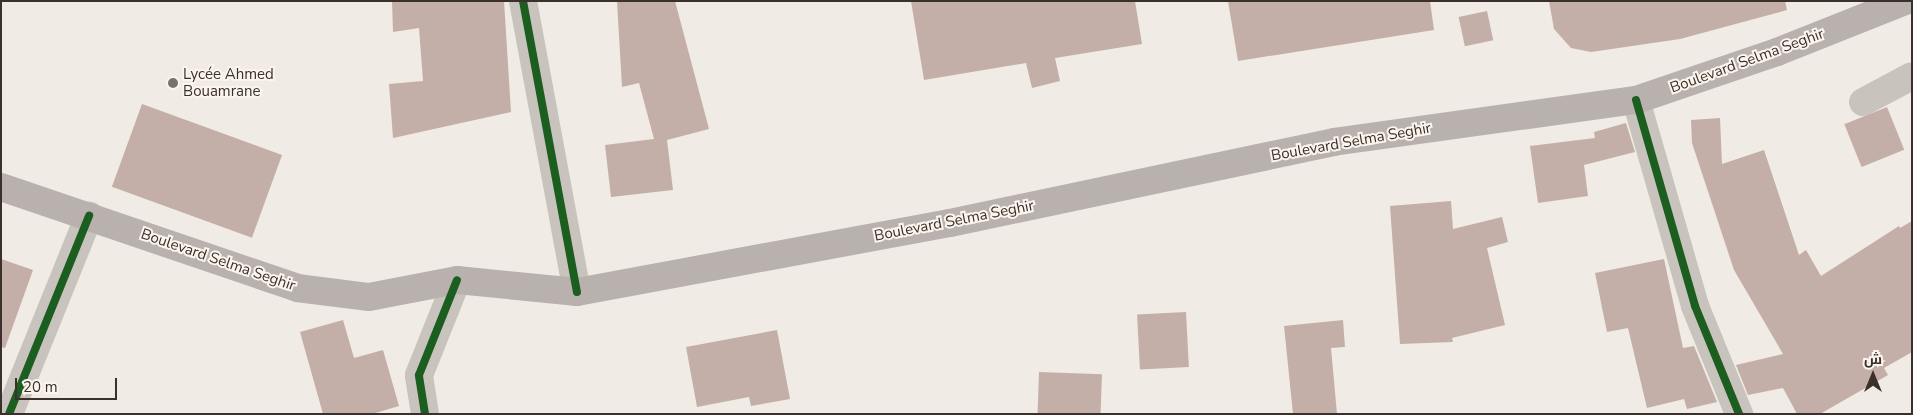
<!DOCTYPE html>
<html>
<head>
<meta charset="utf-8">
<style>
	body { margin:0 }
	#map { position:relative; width:1913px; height:415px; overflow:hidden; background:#f0ebe5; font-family:"Nunito Sans",Cairo,sans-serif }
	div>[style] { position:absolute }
	.building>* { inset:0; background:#c3afa7; transform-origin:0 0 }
	.minor>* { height:28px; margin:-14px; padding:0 14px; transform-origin:14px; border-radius:14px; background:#c9c3be }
	.major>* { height:28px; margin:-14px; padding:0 14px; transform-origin:14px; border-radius:14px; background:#b8b1ad }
	.cycleway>* { height:8px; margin:-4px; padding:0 4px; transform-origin:4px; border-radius:4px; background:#1b5e20 }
	.dots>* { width:14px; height:14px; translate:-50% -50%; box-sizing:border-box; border:2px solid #fbf5ee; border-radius:50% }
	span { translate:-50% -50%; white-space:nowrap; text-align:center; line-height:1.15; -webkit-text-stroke:4px #fbf5ee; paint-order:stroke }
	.street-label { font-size:15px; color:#3b302b }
	.poi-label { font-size:15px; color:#3b302b }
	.left { translate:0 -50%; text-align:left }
	.frame { position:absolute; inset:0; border:2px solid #3b302b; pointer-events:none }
	.north { position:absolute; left:1848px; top:350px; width:50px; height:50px; -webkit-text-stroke:4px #fbf5ee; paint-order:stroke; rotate:0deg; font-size:14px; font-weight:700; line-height:20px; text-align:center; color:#3b302b }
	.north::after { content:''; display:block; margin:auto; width:18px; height:22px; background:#3b302b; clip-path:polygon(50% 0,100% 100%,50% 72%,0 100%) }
	.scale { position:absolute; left:15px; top:378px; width:102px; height:22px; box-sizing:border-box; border:2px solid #3b302b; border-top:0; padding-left:6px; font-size:15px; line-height:18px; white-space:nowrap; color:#3b302b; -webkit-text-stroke:4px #fbf5ee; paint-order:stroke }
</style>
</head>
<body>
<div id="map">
	<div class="building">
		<i style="clip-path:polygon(392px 1px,504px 1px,511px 112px,393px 138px,389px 84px,423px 81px,419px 28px,393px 32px)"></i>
		<i style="clip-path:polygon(617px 1px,675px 1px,709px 129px,667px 140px,673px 190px,611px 197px,605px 145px,654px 139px,639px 83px,622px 87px)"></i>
		<i style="clip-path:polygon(911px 1px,1135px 1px,1142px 44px,1055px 58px,1060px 81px,1032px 88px,1026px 63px,924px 80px)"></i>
		<i style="clip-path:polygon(1228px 1px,1430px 1px,1434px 30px,1238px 61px)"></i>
		<i style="clip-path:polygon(1549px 1px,1785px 1px,1787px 10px,1680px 39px,1591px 52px,1571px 48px,1554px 29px)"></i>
		<i style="left:1487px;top:11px;width:30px;height:29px;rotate:78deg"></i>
		<i style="left:142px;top:104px;width:149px;height:88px;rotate:20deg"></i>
		<i style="left:1887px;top:107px;width:46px;height:46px;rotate:68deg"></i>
		<i style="clip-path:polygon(1720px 118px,1722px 164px,1764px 150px,1799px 255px,1806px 250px,1821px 276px,1899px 226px,1900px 228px,1912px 221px,1912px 352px,1884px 368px,1888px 375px,1820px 414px,1797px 414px,1783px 388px,1748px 395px,1736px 365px,1783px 354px,1734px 270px,1692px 143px,1691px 120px)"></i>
		<i style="clip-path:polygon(1626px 123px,1635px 152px,1584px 165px,1588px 196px,1538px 203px,1530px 146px,1595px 138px,1594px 132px)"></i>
		<i style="clip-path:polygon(1451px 201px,1453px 229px,1502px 217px,1508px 242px,1487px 248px,1505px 325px,1452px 338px,1453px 342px,1400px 344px,1390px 206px)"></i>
		<i style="clip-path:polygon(1px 259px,33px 270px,5px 348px,1px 347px)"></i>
		<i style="clip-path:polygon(1664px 259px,1683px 348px,1694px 346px,1717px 402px,1687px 409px,1684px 399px,1647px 408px,1628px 328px,1607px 332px,1595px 273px)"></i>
		<i style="left:1186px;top:312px;width:55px;height:49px;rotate:87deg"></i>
		<i style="clip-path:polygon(343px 320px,354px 358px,383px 350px,399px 406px,372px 414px,323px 414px,300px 332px)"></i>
		<i style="clip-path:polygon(1343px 320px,1345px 347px,1331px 348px,1337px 414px,1293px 414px,1284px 326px)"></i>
		<i style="clip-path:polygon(777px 330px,790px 399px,751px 406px,749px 397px,697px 407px,686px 347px)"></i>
		<i style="left:1039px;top:372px;width:63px;height:42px;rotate:2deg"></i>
	</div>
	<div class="minor">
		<i style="left:523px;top:1px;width:296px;rotate:79.5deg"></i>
		<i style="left:1636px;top:100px;width:214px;rotate:74deg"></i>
		<i style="left:1695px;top:306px;width:117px;rotate:67.8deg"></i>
		<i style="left:1863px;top:102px;width:55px;rotate:-28deg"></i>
		<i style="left:9px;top:414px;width:214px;rotate:-68deg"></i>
		<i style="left:425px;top:414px;width:39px;rotate:-99deg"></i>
		<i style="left:419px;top:375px;width:102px;rotate:-68.2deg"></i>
	</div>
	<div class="major">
		<i style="left:1px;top:187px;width:313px;rotate:18.8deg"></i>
		<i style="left:297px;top:288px;width:73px;rotate:7.1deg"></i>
		<i style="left:369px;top:297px;width:90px;rotate:-10.9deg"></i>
		<i style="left:457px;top:280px;width:121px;rotate:5.7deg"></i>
		<i style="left:577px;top:292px;width:379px;rotate:-10.5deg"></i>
		<i style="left:950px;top:223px;width:391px;rotate:-11.9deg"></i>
		<i style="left:1333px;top:142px;width:306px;rotate:-7.9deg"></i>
		<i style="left:1636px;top:100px;width:149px;rotate:-18.8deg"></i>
		<i style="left:1777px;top:52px;width:138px;rotate:-21.7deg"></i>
	</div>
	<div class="cycleway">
		<i style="left:523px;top:1px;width:296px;rotate:79.5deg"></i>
		<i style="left:1636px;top:100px;width:214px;rotate:74deg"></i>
		<i style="left:1695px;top:306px;width:117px;rotate:67.8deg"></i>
		<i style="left:9px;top:414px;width:214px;rotate:-68deg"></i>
		<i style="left:425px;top:414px;width:39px;rotate:-99deg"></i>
		<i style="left:419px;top:375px;width:102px;rotate:-68.2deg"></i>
	</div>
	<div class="dots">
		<i style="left:173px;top:83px;background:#7a716c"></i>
	</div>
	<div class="street-label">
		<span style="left:1747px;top:61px;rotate:-20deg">Boulevard Selma Seghir</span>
		<span style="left:1351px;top:142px;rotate:-10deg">Boulevard Selma Seghir</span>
		<span style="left:954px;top:221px;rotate:-11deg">Boulevard Selma Seghir</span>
		<span style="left:218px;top:260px;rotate:19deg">Boulevard Selma Seghir</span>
	</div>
	<div class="poi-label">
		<span class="left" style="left:183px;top:83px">Lycée Ahmed<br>Bouamrane</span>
	</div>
	<div class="frame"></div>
	<div class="north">ش</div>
	<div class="scale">20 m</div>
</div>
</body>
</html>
